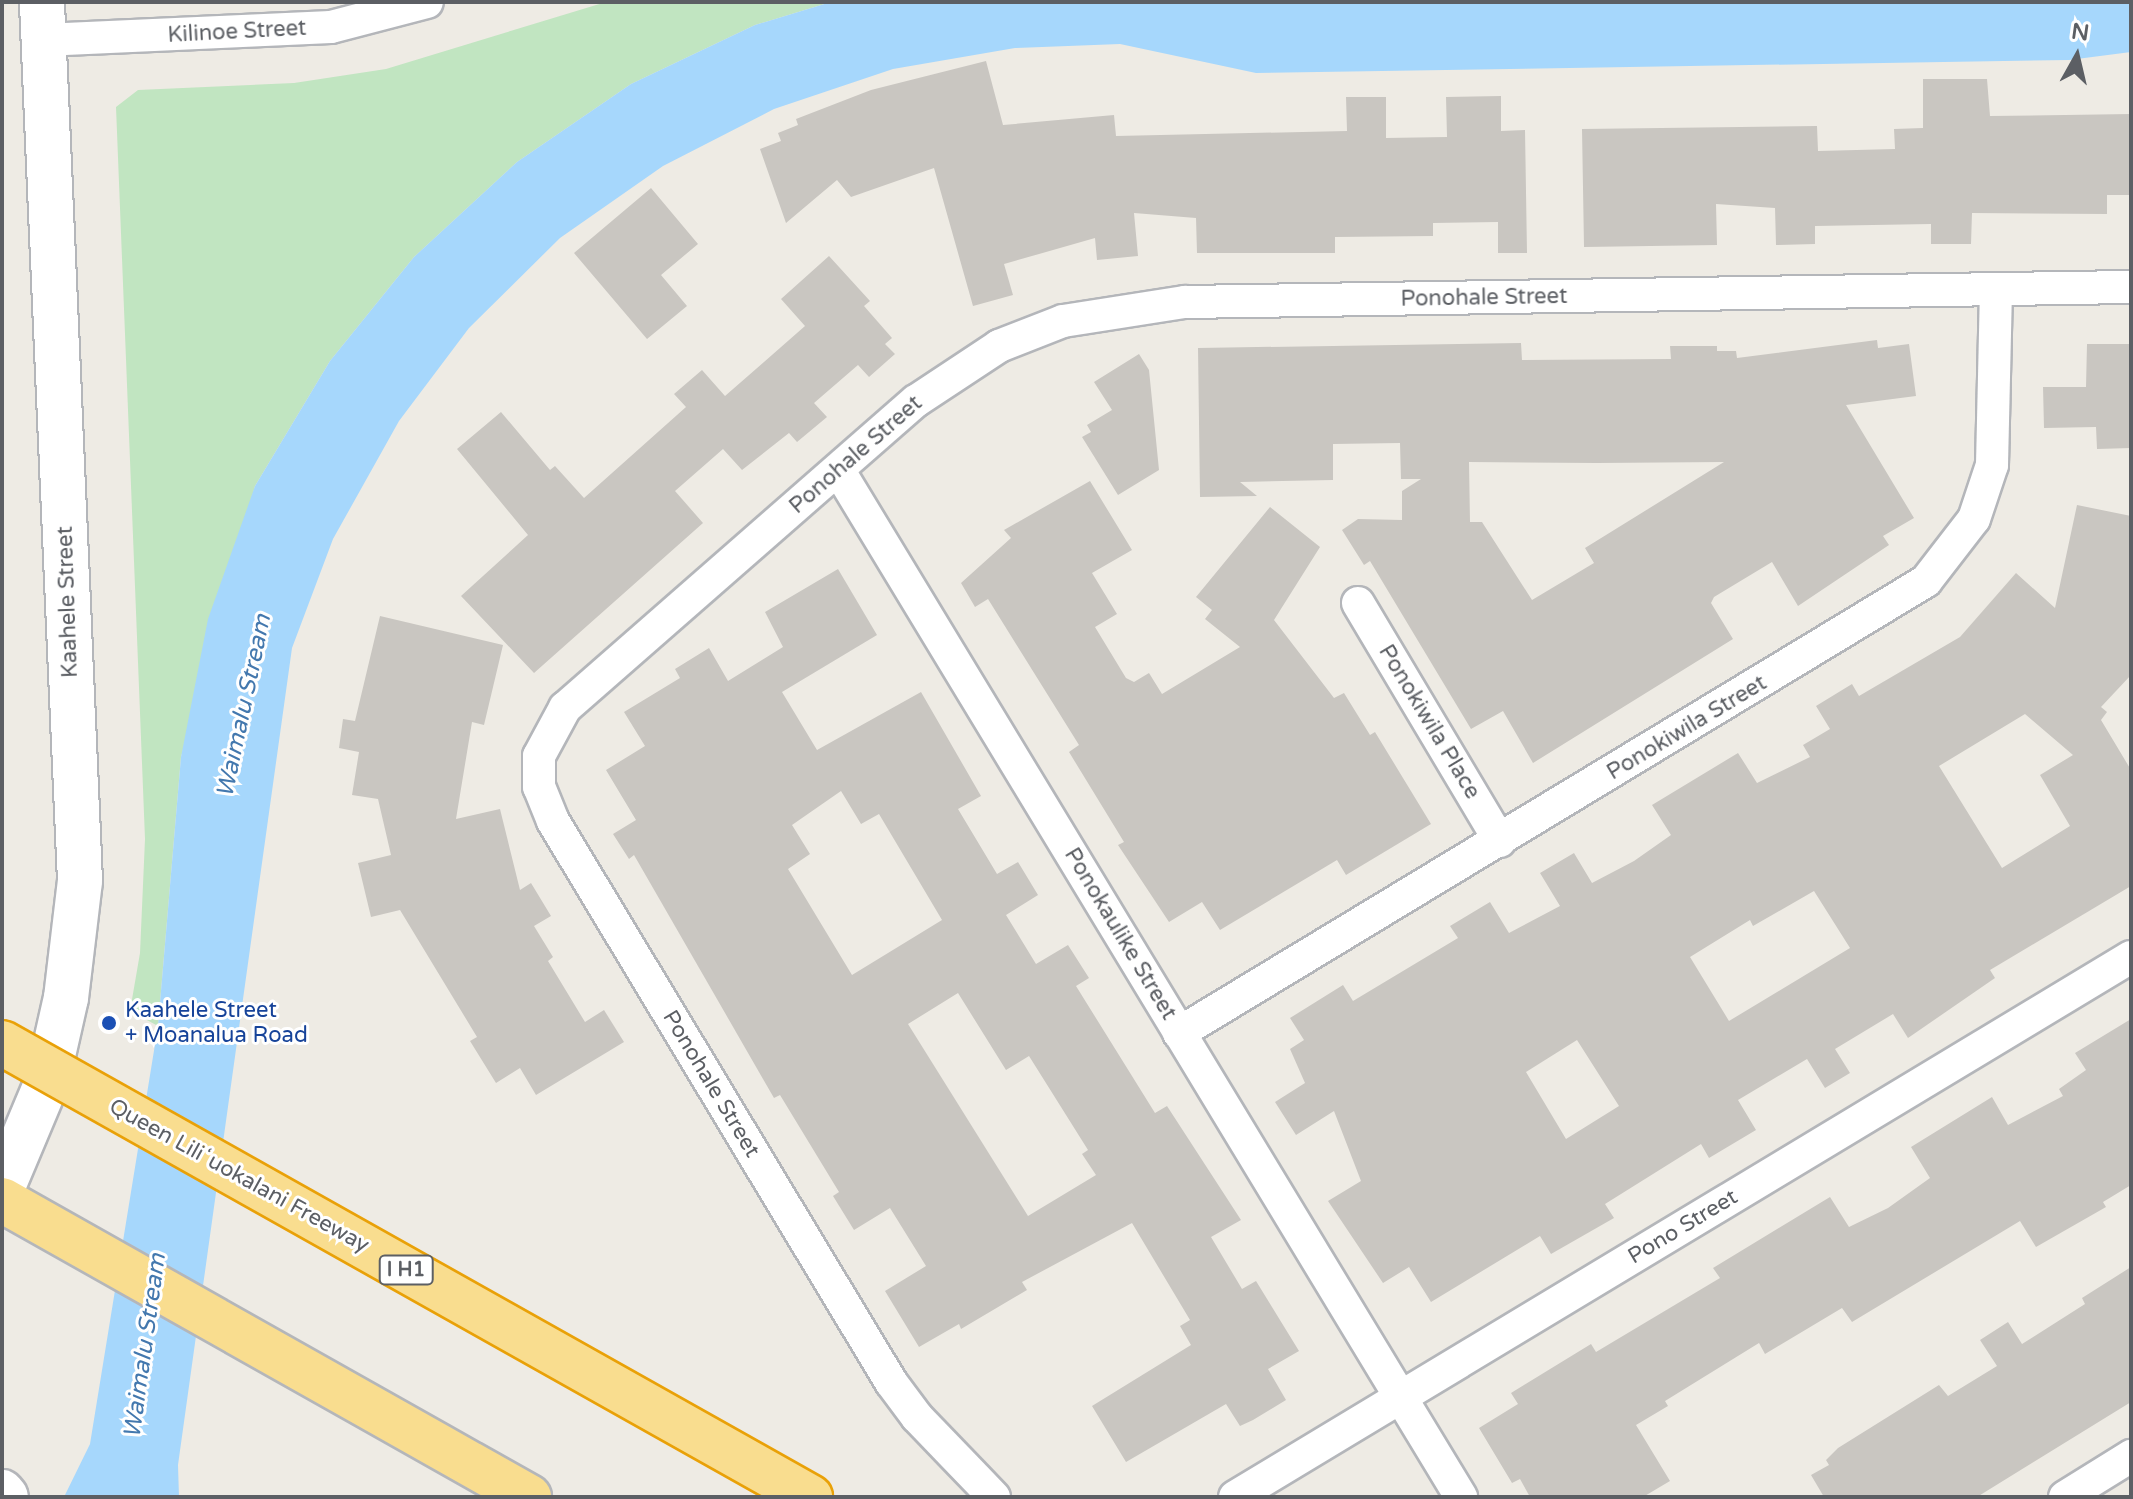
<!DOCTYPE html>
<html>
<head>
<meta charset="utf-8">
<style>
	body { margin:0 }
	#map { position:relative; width:2133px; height:1499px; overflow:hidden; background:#eeebe4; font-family:"Varela Round",sans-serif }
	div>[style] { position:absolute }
	.green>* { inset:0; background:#c1e5c1 }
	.water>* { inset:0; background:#a6d7fc }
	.building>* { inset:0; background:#c9c6c1 }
	.roads { filter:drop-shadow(2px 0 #b4b6ba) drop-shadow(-2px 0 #b4b6ba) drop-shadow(0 2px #b4b6ba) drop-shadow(0 -2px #b4b6ba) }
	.street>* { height:32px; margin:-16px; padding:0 16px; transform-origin:16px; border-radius:16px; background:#fff }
	.secondary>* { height:44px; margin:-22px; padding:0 22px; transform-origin:22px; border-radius:22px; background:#fff }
	.highway>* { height:44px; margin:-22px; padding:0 22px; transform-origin:22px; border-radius:22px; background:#f9dd8f }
	.bridges { filter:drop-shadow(2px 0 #e9a108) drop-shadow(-2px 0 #e9a108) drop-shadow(0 2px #e9a108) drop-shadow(0 -2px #e9a108) }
	.highway-bridge>* { height:44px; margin:-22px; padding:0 22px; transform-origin:22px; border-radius:22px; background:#f9dd8f }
	.dots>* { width:22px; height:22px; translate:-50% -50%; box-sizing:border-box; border:4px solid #fff; border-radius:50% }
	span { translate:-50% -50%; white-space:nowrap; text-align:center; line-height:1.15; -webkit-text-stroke:6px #fff; paint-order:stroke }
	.shield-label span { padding:2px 6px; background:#fff; border:2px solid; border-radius:6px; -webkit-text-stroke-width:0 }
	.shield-label { font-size:20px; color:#5c5f64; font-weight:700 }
	.street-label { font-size:22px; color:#5c5f64 }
	.transit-label { font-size:22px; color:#164399 }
	.left { translate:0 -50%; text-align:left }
	.water-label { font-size:24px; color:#4378ae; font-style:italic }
	.frame { position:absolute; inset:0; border:4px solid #5c5f64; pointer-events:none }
	.north { position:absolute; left:2037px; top:16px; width:80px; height:80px; -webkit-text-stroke:6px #fff; paint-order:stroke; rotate:8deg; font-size:22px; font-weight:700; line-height:32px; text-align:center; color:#5c5f64 }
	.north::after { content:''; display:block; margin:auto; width:28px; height:36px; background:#5c5f64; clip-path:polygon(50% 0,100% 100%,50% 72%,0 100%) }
</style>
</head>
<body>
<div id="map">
	<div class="green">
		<i style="clip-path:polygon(606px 2px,831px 2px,755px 25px,631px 84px,517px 162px,414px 257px,330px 361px,255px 486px,181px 757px,158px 1026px,130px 1011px,140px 953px,145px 839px,116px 107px,138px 90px,294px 83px,386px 69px)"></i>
	</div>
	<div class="water">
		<i style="clip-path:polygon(831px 2px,2131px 2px,2131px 52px,2069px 60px,1256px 73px,1120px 44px,1015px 48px,893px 69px,774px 109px,663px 166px,560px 238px,469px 328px,399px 421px,333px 539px,292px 648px,178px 1465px,179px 1497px,64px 1497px,90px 1444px,158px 1026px,181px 757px,208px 619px,255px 486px,330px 361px,414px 257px,517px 162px,631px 84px,755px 25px)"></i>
	</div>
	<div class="building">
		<i style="clip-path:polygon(986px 61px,1003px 125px,1114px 115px,1116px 136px,1347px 131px,1346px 97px,1386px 97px,1386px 138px,1447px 137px,1446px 97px,1501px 96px,1501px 131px,1525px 130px,1527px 253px,1498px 253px,1498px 222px,1433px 223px,1433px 236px,1335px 237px,1335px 253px,1197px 253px,1196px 218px,1134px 213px,1138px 256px,1097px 260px,1095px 238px,1004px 264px,1013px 295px,973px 306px,934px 168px,851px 197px,837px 180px,786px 223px,760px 149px,781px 141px,778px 133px,798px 125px,796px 119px,871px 90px)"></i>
		<i style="clip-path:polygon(1923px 79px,1987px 79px,1990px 116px,2131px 114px,2131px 195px,2107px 195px,2107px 214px,1972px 213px,1971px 244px,1931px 244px,1931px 224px,1815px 226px,1815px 244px,1776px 245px,1775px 208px,1716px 204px,1717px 245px,1584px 247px,1582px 129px,1817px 126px,1818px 151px,1895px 149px,1894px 129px,1923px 128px)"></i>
		<i style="clip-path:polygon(651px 188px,698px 244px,661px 275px,687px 306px,647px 339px,574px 253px)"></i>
		<i style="clip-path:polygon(829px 256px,870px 301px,864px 306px,892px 338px,885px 344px,895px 354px,869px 377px,858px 365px,814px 403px,827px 417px,797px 442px,789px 433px,742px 470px,723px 449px,675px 491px,703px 523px,534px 673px,461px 596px,528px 535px,457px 449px,501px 412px,550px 470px,555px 466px,584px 498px,686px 407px,674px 394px,702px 370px,725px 396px,805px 326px,781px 299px)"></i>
		<i style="clip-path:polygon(evenodd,1877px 340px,1878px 348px,1909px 344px,1916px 396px,1846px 405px,1914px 518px,1883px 536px,1889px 545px,1798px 606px,1772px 562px,1714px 597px,1711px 603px,1733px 639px,1533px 763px,1503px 711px,1471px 729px,1370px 561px,1364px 565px,1342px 530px,1358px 519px,1402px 520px,1402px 491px,1421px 479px,1401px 479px,1400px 443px,1333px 444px,1333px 480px,1240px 482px,1257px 496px,1200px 497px,1198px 348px,1521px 343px,1522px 360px,1671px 359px,1670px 346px,1717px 346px,1717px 351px,1736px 351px,1737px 358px,1877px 340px,1469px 462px,1597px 463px,1724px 462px,1585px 548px,1594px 563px,1532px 600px,1482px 522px,1470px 522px,1469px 462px)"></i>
		<i style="clip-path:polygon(2087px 344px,2131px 344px,2131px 448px,2097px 449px,2096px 427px,2044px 428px,2043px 387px,2086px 387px)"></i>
		<i style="clip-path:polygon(1139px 354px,1149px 370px,1159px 470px,1118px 495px,1082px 437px,1091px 432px,1087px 425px,1112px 410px,1094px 382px)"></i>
		<i style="clip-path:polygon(1090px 481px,1132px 550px,1092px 573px,1117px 614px,1095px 627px,1126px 678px,1134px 682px,1149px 673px,1162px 694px,1240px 647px,1205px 619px,1212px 610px,1196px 597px,1270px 507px,1320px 547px,1274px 620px,1334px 698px,1344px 693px,1370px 735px,1375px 732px,1431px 824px,1346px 875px,1337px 860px,1220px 930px,1202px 902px,1169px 922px,1118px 845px,1124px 842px,1069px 752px,1079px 745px,988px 599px,975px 607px,961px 583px,1011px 538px,1004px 530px)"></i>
		<i style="clip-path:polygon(evenodd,2077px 505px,2131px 516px,2131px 675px,2101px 707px,2107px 712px,2101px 720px,2131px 770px,2131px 886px,1990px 970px,1995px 978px,1908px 1038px,1893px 1014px,1835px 1049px,1850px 1073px,1825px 1088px,1807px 1059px,1738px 1100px,1756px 1130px,1709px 1158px,1701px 1144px,1605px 1204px,1614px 1218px,1551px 1254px,1540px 1236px,1431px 1302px,1409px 1267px,1383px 1283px,1328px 1201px,1361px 1181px,1334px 1111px,1296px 1135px,1275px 1102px,1305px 1083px,1290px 1049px,1304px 1040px,1290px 1018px,1343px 985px,1353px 1001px,1458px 938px,1450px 926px,1490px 902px,1509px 933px,1560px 906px,1540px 873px,1574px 853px,1592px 883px,1634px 861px,1671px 835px,1652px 805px,1738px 753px,1757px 783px,1810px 757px,1803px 745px,1830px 729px,1816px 706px,1852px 684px,1859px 696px,1960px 637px,2016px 573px,2055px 608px,2077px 505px,2025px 714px,2073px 755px,2040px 775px,2070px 826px,2002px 868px,1939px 766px,2025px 714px,2077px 505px,1814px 891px,1850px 948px,1729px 1021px,1690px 957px,1750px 920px,1753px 926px,1814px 891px,2077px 505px,1577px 1040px,1619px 1106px,1566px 1139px,1526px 1072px,1577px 1040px)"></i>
		<i style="clip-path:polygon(evenodd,838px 569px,877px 635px,782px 692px,817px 750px,921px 692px,981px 796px,958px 809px,997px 874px,1018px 862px,1038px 895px,1006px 915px,1036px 964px,1068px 945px,1089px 978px,1076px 986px,1155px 1113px,1167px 1106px,1241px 1220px,1211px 1237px,1242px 1289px,1256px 1281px,1299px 1351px,1268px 1369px,1286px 1400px,1253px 1420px,1240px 1426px,1226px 1404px,1126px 1462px,1092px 1406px,1191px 1345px,1180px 1326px,1190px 1320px,1132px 1223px,1022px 1282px,1027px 1290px,961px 1329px,959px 1324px,919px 1347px,885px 1291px,926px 1266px,890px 1208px,854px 1230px,833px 1196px,839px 1192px,780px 1095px,774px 1098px,634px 855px,629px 859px,613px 834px,636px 820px,606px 770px,645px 746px,624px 712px,680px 678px,675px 669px,709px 648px,728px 681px,783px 647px,765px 612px,838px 569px,841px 791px,861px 824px,879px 814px,942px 920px,852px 975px,788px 869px,810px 854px,792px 825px,841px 791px,838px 569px,958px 993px,1006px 1070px,1029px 1056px,1088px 1150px,1082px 1154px,1096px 1175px,1028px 1216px,908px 1024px,958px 993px)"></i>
		<i style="clip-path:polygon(380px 616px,503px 645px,484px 725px,472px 722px,456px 819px,500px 809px,520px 890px,531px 883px,551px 916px,534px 926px,553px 957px,548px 961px,585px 1022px,604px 1010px,624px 1042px,536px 1095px,520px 1068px,496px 1083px,470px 1041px,477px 1037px,400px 910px,371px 917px,358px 863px,391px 855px,378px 799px,352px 795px,359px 752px,339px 748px,343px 719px,355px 721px)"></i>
		<i style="clip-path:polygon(2131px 1019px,2131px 1185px,2103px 1202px,2106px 1207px,2036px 1247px,2020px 1221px,1852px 1322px,1842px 1308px,1765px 1354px,1759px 1343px,1665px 1401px,1668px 1406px,1636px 1425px,1670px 1481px,1643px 1497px,1530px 1497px,1520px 1479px,1512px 1483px,1479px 1428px,1518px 1404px,1511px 1393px,1591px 1344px,1596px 1352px,1720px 1278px,1713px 1268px,1830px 1197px,1849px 1227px,1888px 1208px,1930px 1178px,1911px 1147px,1992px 1097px,2008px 1125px,2063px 1096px,2059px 1089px,2086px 1070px,2075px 1053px)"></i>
		<i style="clip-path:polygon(2131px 1267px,2131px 1402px,1977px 1497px,1824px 1497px,1811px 1475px,1829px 1465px,1826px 1460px,1838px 1448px,1939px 1385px,1948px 1396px,1997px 1366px,1980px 1340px,2008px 1322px,2022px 1344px,2085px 1304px,2082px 1298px)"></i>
	</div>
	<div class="roads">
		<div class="street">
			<i style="left:43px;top:40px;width:288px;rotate:-2.6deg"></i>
			<i style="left:331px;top:27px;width:99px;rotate:-14.6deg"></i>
			<i style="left:839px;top:471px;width:1200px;rotate:58.77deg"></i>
			<i style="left:1358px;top:603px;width:277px;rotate:59.2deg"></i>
			<i style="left:1179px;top:1033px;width:873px;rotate:-31.18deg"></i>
			<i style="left:1926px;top:581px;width:78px;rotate:-52.3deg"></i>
			<i style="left:1974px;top:519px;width:57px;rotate:-71.6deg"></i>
			<i style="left:1992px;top:465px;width:175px;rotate:-88.7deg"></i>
			<i style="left:994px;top:1497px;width:111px;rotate:-133.9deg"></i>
			<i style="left:917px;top:1417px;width:44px;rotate:-126.6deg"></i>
			<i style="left:891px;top:1382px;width:655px;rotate:-121.07deg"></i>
			<i style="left:553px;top:821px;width:37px;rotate:-112deg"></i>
			<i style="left:539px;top:787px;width:31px;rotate:-90deg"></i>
			<i style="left:539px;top:756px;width:55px;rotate:-61.6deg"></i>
			<i style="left:565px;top:708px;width:466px;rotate:-41.2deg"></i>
			<i style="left:916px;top:401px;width:100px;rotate:-33.5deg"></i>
			<i style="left:999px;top:346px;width:69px;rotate:-21.3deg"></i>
			<i style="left:1063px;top:321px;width:123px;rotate:-8.9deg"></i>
			<i style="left:1185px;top:302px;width:946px;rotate:-0.91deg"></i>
			<i style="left:1235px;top:1497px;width:1046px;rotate:-31.08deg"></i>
			<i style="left:2065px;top:1497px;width:78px;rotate:-31.8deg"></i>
		</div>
		<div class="secondary">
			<i style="left:2px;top:1189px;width:116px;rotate:-67.2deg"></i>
			<i style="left:47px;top:1082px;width:86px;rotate:-77.3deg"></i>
			<i style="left:66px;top:998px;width:118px;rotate:-83.2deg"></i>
			<i style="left:80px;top:881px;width:880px;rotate:-92.48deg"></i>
			<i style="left:2px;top:1492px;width:6px;rotate:51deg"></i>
		</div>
		<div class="highway">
			<i style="left:2px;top:1200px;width:605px;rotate:29.4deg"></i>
		</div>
	</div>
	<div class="bridges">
		<div class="highway-bridge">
			<i style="left:2px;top:1043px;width:927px;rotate:29.33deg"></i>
		</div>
	</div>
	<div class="dots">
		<i style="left:109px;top:1023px;background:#1a4fb4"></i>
	</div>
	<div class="shield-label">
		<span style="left:406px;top:1270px">I H1</span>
	</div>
	<div class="street-label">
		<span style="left:237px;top:32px;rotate:-3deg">Kilinoe Street</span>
		<span style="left:1484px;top:298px;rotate:-1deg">Ponohale Street</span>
		<span style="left:856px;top:455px;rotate:-41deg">Ponohale Street</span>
		<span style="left:68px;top:602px;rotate:-92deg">Kaahele Street</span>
		<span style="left:1429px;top:722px;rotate:59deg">Ponokiwila Place</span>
		<span style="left:1687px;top:728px;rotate:-31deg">Ponokiwila Street</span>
		<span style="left:1120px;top:934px;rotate:59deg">Ponokaulike Street</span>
		<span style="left:711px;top:1084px;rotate:59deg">Ponohale Street</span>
		<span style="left:239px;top:1176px;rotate:29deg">Queen Liliʻuokalani Freeway</span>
		<span style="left:1683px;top:1227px;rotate:-31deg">Pono Street</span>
	</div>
	<div class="transit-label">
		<span class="left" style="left:125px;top:1023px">Kaahele Street<br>+ Moanalua Road</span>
	</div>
	<div class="water-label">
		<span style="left:244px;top:706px;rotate:-78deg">Waimalu Stream</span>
		<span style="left:145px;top:1346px;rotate:-82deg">Waimalu Stream</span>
	</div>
	<div class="frame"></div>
	<div class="north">N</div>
</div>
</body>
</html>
